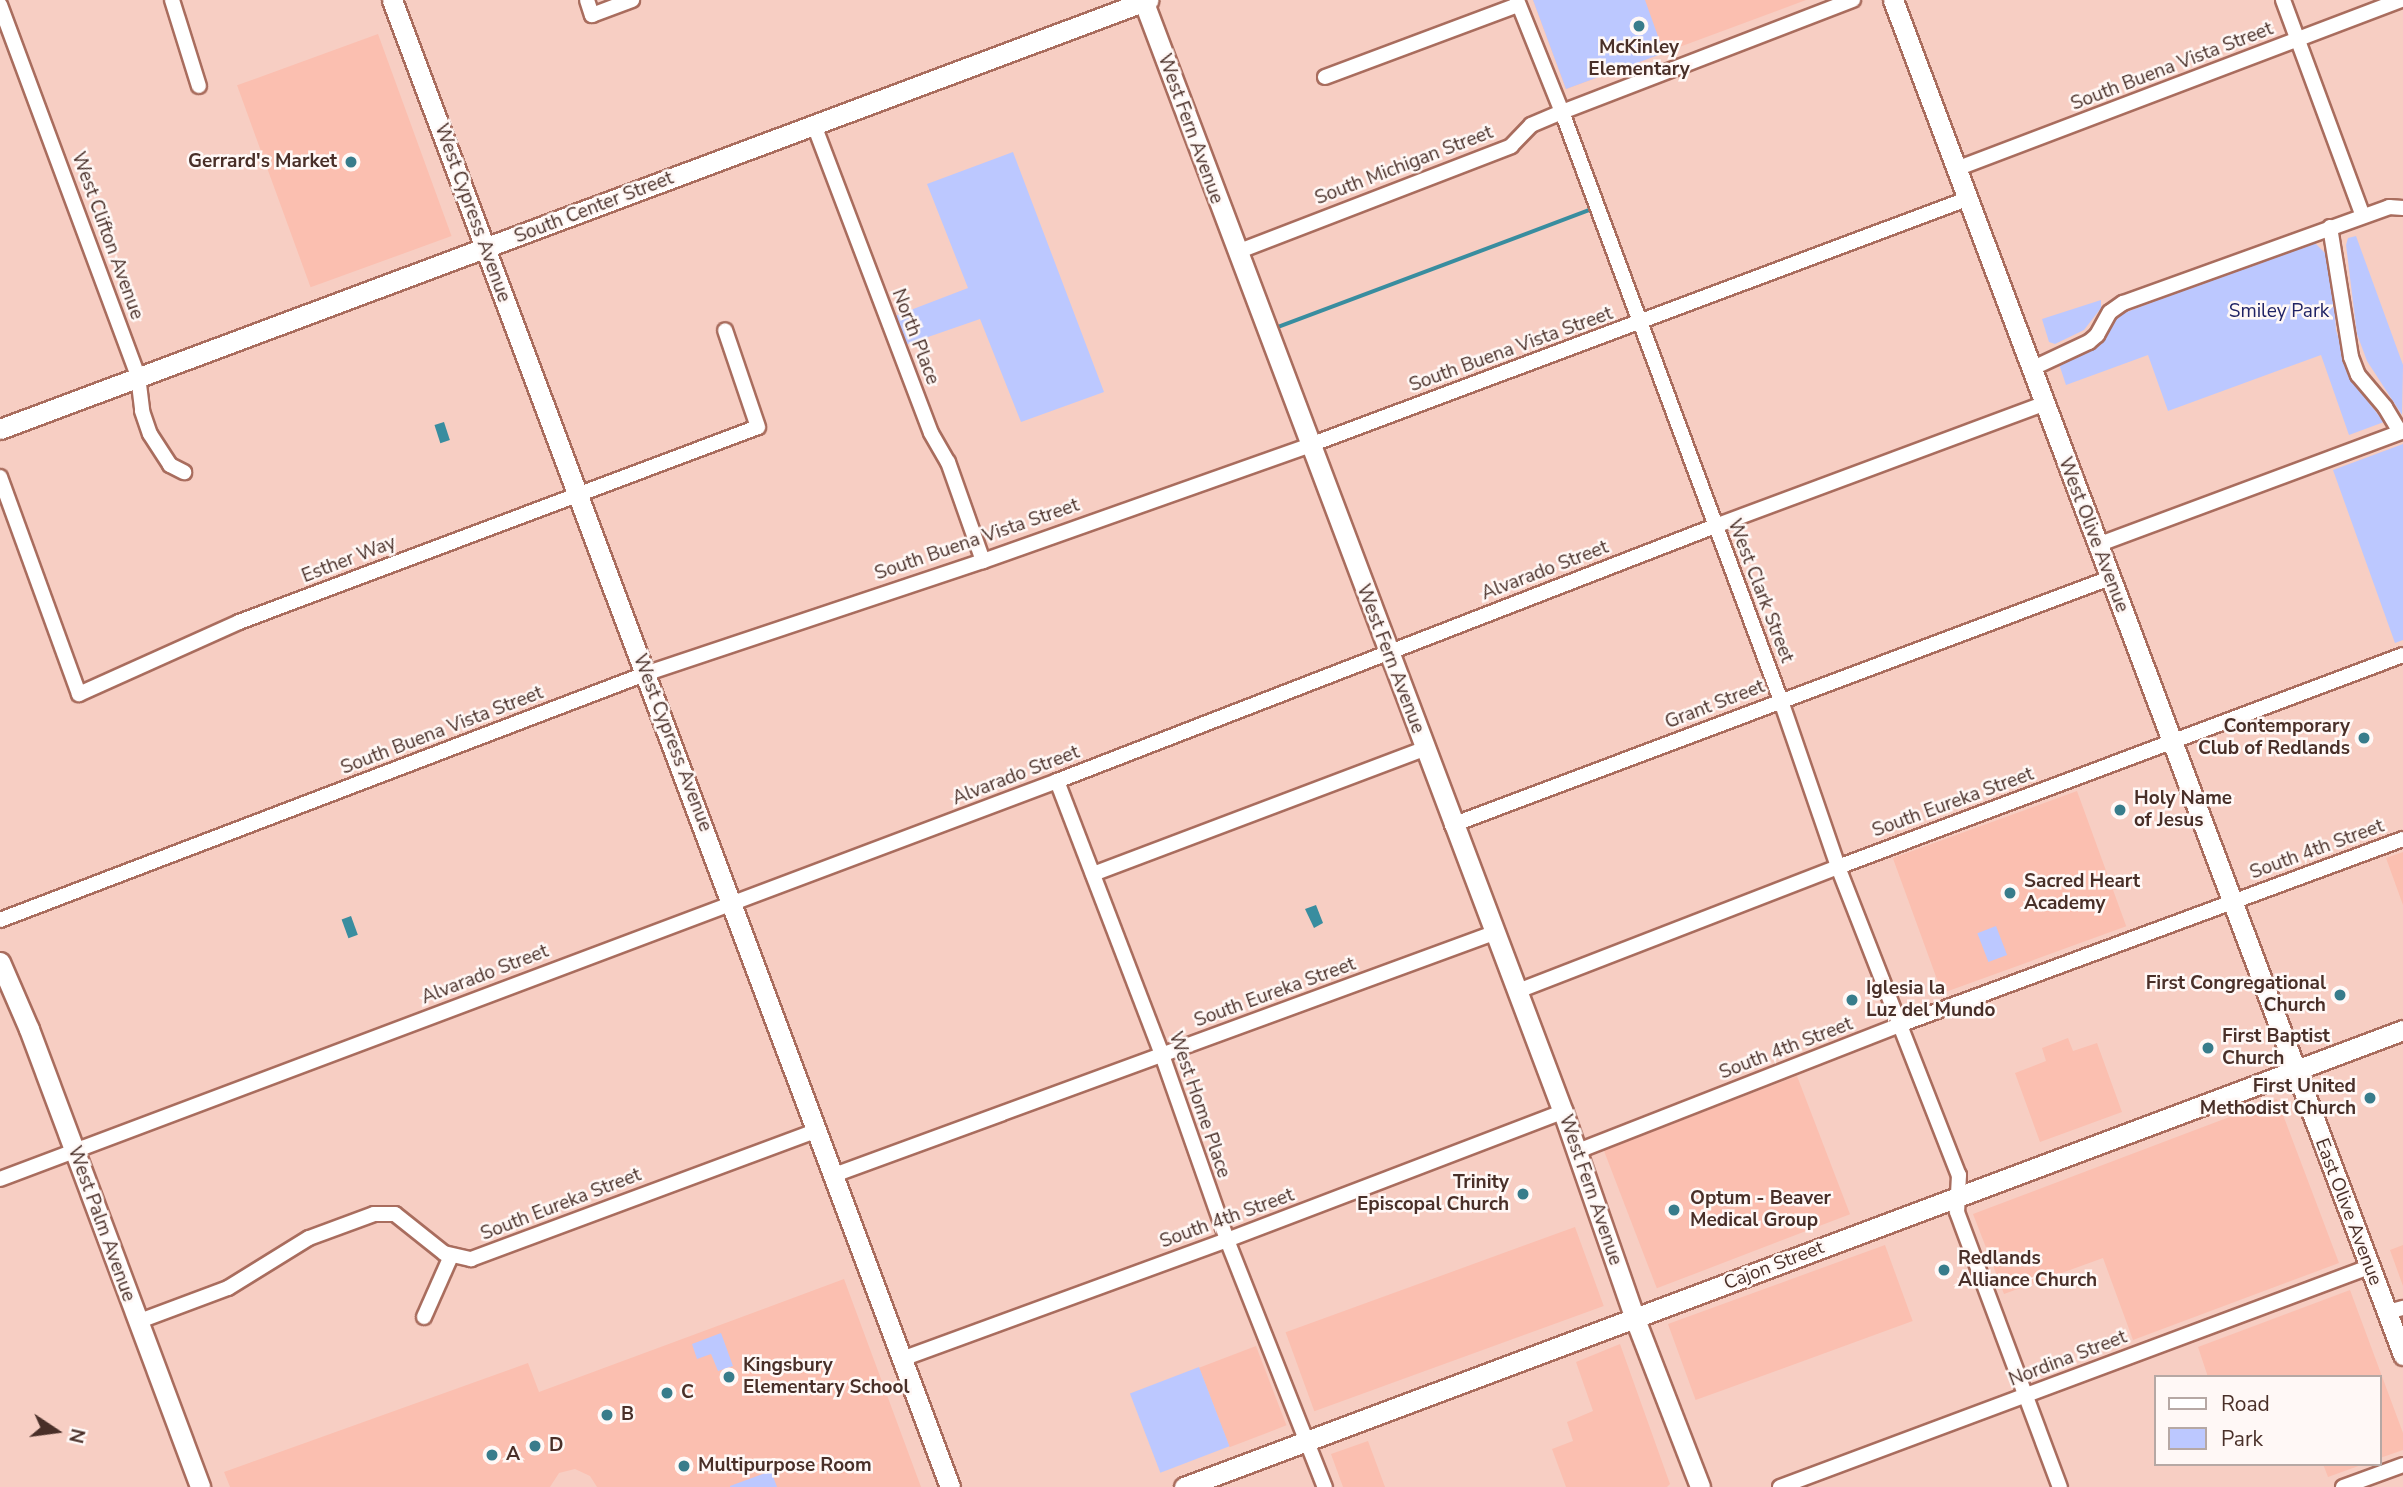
<!DOCTYPE html>
<html>
<head>
<meta charset="utf-8">
<style>
	body { margin:0 }
	#map { position:relative; width:2403px; height:1487px; overflow:hidden; background:#f7cec3; font-family:"Nunito Sans",sans-serif }
	div>[style] { position:absolute }
	.built>* { inset:0; background:#fbbfb0; transform-origin:0 0 }
	.green>* { inset:0; background:#bcc8ff; transform-origin:0 0 }
	.water>* { inset:0; background:#398d9f; transform-origin:0 0 }
	.stream>* { height:3.5px; margin:-1.75px; padding:0 1.75px; transform-origin:1.75px; border-radius:1.75px; background:#398d9f }
	.roads { filter:drop-shadow(2px 0 #a96d5e) drop-shadow(-2px 0 #a96d5e) drop-shadow(0 2px #a96d5e) drop-shadow(0 -2px #a96d5e) }
	.street>* { height:14px; margin:-7px; padding:0 7px; transform-origin:7px; border-radius:7px; background:#fff }
	.secondary>* { height:19px; margin:-9.5px; padding:0 9.5px; transform-origin:9.5px; border-radius:9.5px; background:#fff }
	.dots>* { width:19px; height:19px; translate:-50% -50%; box-sizing:border-box; border:4px solid #fff8f6; border-radius:50% }
	span { translate:-50% -50%; white-space:nowrap; text-align:center; line-height:1.15; -webkit-text-stroke:5px #fff8f6; paint-order:stroke }
	.poi-label { font-size:19px; color:#492f28; font-weight:700 }
	.right { translate:-100% -50%; text-align:right }
	.left { translate:0 -50%; text-align:left }
	.street-label { font-size:19px; color:#492f28 }
	.park-label { font-size:19px; color:#202365 }
	.legend { position:absolute; left:2154px; top:1375px; width:228px; height:91px; box-sizing:border-box; background:#fff8f6; border:2px solid #b6a8a4; margin:0; padding:9px 12px; list-style:none; font-size:21px; color:#492f28 }
	.legend li { display:flex; align-items:center; gap:14px; height:35px }
	.legend b { width:35px; border:2px solid #b6a8a4 }
	.north { position:absolute; left:21px; top:1396px; width:70px; height:70px; -webkit-text-stroke:5px #fff8f6; paint-order:stroke; rotate:103deg; font-size:19px; font-weight:700; line-height:28px; text-align:center; color:#492f28 }
	.north::after { content:''; display:block; margin:auto; width:24px; height:32px; background:#492f28; clip-path:polygon(50% 0,100% 100%,50% 72%,0 100%) }
</style>
</head>
<body>
<div id="map">
	<div class="built">
		<i style="clip-path:polygon(1533px 0,1806px 0,1566px 89px)"></i>
		<i style="left:378px;top:34px;width:215px;height:150px;rotate:70deg"></i>
		<i style="left:2077px;top:791px;width:144px;height:196px;rotate:70deg"></i>
		<i style="clip-path:polygon(2403px 852px,2403px 905px,2386px 858px)"></i>
		<i style="clip-path:polygon(2068px 1038px,2073px 1051px,2097px 1043px,2122px 1112px,2040px 1142px,2015px 1073px,2046px 1061px,2042px 1048px)"></i>
		<i style="left:1797px;top:1076px;width:148px;height:207px;rotate:69deg"></i>
		<i style="clip-path:polygon(2277px 1099px,2339px 1263px,2133px 1340px,2103px 1258px,2004px 1294px,1973px 1214px)"></i>
		<i style="left:1575px;top:1227px;width:84px;height:308px;rotate:70deg"></i>
		<i style="left:1885px;top:1245px;width:81px;height:231px;rotate:70deg"></i>
		<i style="clip-path:polygon(2403px 1245px,2403px 1286px,2390px 1250px)"></i>
		<i style="clip-path:polygon(844px 1279px,921px 1487px,597px 1487px,590px 1476px,575px 1469px,559px 1473px,550px 1487px,230px 1487px,224px 1472px,528px 1363px,539px 1392px)"></i>
		<i style="clip-path:polygon(2350px 1290px,2403px 1433px,2403px 1450px,2380px 1458px,2380px 1377px,2208px 1377px,2198px 1347px)"></i>
		<i style="clip-path:polygon(1620px 1344px,1670px 1484px,1667px 1487px,1566px 1487px,1552px 1449px,1573px 1441px,1567px 1422px,1593px 1411px,1576px 1362px)"></i>
		<i style="left:1256px;top:1346px;width:85px;height:61px;rotate:69deg"></i>
		<i style="clip-path:polygon(1368px 1441px,1385px 1487px,1343px 1487px,1331px 1454px)"></i>
		<i style="clip-path:polygon(2323px 1464px,2364px 1464px,2328px 1477px)"></i>
	</div>
	<div class="green">
		<i style="clip-path:polygon(1533px 0,1645px 0,1664px 53px,1566px 89px)"></i>
		<i style="clip-path:polygon(1013px 152px,1104px 392px,1021px 422px,980px 319px,905px 345px,895px 316px,968px 288px,927px 184px)"></i>
		<i style="clip-path:polygon(2356px 236px,2403px 365px,2402px 415px,2367px 361px,2357px 334px,2346px 245px,2348px 238px)"></i>
		<i style="clip-path:polygon(2306px 243px,2315px 243px,2326px 254px,2333px 286px,2336px 330px,2351px 380px,2384px 422px,2349px 435px,2321px 355px,2168px 411px,2148px 355px,2066px 385px,2059px 364px,2098px 346px,2119px 315px)"></i>
		<i style="clip-path:polygon(2101px 300px,2101px 308px,2084px 330px,2055px 344px,2049px 342px,2042px 319px)"></i>
		<i style="clip-path:polygon(2403px 444px,2403px 640px,2395px 643px,2333px 470px)"></i>
		<i style="left:1996px;top:926px;width:31px;height:20px;rotate:69deg"></i>
		<i style="clip-path:polygon(721px 1333px,733px 1366px,718px 1371px,711px 1354px,697px 1359px,692px 1344px)"></i>
		<i style="left:1199px;top:1367px;width:85px;height:74px;rotate:69deg"></i>
		<i style="clip-path:polygon(771px 1471px,777px 1487px,730px 1487px,730px 1486px)"></i>
	</div>
	<div class="water">
		<i style="left:444px;top:422px;width:19px;height:10px;rotate:72deg"></i>
		<i style="clip-path:polygon(1316px 905px,1323px 923px,1314px 928px,1305px 909px)"></i>
		<i style="left:351px;top:916px;width:20px;height:10px;rotate:70deg"></i>
	</div>
	<div class="stream">
		<i style="left:1273px;top:329px;width:342px;rotate:-20.6deg"></i>
	</div>
	<div class="roads">
		<div class="street">
			<i style="left:172px;top:0;width:90px;rotate:72.6deg"></i>
			<i style="left:587px;top:0;width:16px;rotate:72deg"></i>
			<i style="left:592px;top:15px;width:43px;rotate:-20.6deg"></i>
			<i style="left:1517px;top:0;width:121px;rotate:68.1deg"></i>
			<i style="left:1562px;top:112px;width:628px;rotate:69.6deg"></i>
			<i style="left:1781px;top:701px;width:176px;rotate:71deg"></i>
			<i style="left:1838px;top:867px;width:331px;rotate:68.6deg"></i>
			<i style="left:1959px;top:1175px;width:37px;rotate:93deg"></i>
			<i style="left:1957px;top:1212px;width:294px;rotate:69.5deg"></i>
			<i style="left:2283px;top:0;width:230px;rotate:69.7deg"></i>
			<i style="left:0;top:5px;width:396px;rotate:69.6deg"></i>
			<i style="left:138px;top:376px;width:35px;rotate:83deg"></i>
			<i style="left:142px;top:411px;width:24px;rotate:71deg"></i>
			<i style="left:150px;top:434px;width:37px;rotate:57deg"></i>
			<i style="left:170px;top:465px;width:16px;rotate:27deg"></i>
			<i style="left:1325px;top:77px;width:206px;rotate:-20.5deg"></i>
			<i style="left:814px;top:125px;width:329px;rotate:69.2deg"></i>
			<i style="left:931px;top:433px;width:34px;rotate:60deg"></i>
			<i style="left:948px;top:462px;width:105px;rotate:70.5deg"></i>
			<i style="left:1956px;top:169px;width:477px;rotate:-20.8deg"></i>
			<i style="left:2330px;top:227px;width:132px;rotate:80.8deg"></i>
			<i style="left:2351px;top:357px;width:19px;rotate:69deg"></i>
			<i style="left:2358px;top:375px;width:42px;rotate:49.8deg"></i>
			<i style="left:2385px;top:407px;width:29px;rotate:59deg"></i>
			<i style="left:1237px;top:252px;width:294px;rotate:-21.1deg"></i>
			<i style="left:1511px;top:146px;width:29px;rotate:-46deg"></i>
			<i style="left:1531px;top:125px;width:34px;rotate:-23deg"></i>
			<i style="left:1562px;top:112px;width:312px;rotate:-21.1deg"></i>
			<i style="left:2031px;top:369px;width:64px;rotate:-25deg"></i>
			<i style="left:2089px;top:342px;width:11px;rotate:-41deg"></i>
			<i style="left:2097px;top:335px;width:26px;rotate:-61deg"></i>
			<i style="left:2110px;top:312px;width:16px;rotate:-35deg"></i>
			<i style="left:2123px;top:303px;width:283px;rotate:-19.8deg"></i>
			<i style="left:2389px;top:207px;width:14px;rotate:4deg"></i>
			<i style="left:0;top:477px;width:231px;rotate:70deg"></i>
			<i style="left:79px;top:694px;width:175px;rotate:-24.2deg"></i>
			<i style="left:239px;top:622px;width:554px;rotate:-20.59deg"></i>
			<i style="left:758px;top:427px;width:102px;rotate:-108.8deg"></i>
			<i style="left:2097px;top:545px;width:327px;rotate:-20.4deg"></i>
			<i style="left:1057px;top:781px;width:293px;rotate:69deg"></i>
			<i style="left:1162px;top:1055px;width:196px;rotate:70.6deg"></i>
			<i style="left:1227px;top:1240px;width:266px;rotate:68.4deg"></i>
			<i style="left:1452px;top:825px;width:703px;rotate:-20.58deg"></i>
			<i style="left:1093px;top:874px;width:354px;rotate:-20.7deg"></i>
			<i style="left:0;top:920px;width:690px;rotate:-20.88deg"></i>
			<i style="left:645px;top:674px;width:356px;rotate:-18.5deg"></i>
			<i style="left:983px;top:561px;width:347px;rotate:-19.5deg"></i>
			<i style="left:1310px;top:445px;width:702px;rotate:-20.53deg"></i>
			<i style="left:1518px;top:991px;width:343px;rotate:-21.2deg"></i>
			<i style="left:1838px;top:867px;width:603px;rotate:-20.57deg"></i>
			<i style="left:1578px;top:1151px;width:348px;rotate:-21.4deg"></i>
			<i style="left:1902px;top:1024px;width:534px;rotate:-20.27deg"></i>
			<i style="left:834px;top:1175px;width:703px;rotate:-20.14deg"></i>
			<i style="left:0;top:1179px;width:1129px;rotate:-20.63deg"></i>
			<i style="left:1057px;top:781px;width:706px;rotate:-21.18deg"></i>
			<i style="left:1715px;top:526px;width:352px;rotate:-20.4deg"></i>
			<i style="left:2388px;top:1312px;width:16px;rotate:-15deg"></i>
			<i style="left:424px;top:1317px;width:67px;rotate:-66.1deg"></i>
			<i style="left:137px;top:1322px;width:97px;rotate:-20.5deg"></i>
			<i style="left:228px;top:1288px;width:95px;rotate:-31.7deg"></i>
			<i style="left:309px;top:1238px;width:69px;rotate:-20.3deg"></i>
			<i style="left:374px;top:1214px;width:21px"></i>
			<i style="left:395px;top:1214px;width:63px;rotate:38.5deg"></i>
			<i style="left:444px;top:1253px;width:28px;rotate:13deg"></i>
			<i style="left:471px;top:1259px;width:369px;rotate:-20.4deg"></i>
			<i style="left:902px;top:1359px;width:346px;rotate:-20.1deg"></i>
			<i style="left:1227px;top:1240px;width:360px;rotate:-20.9deg"></i>
			<i style="left:1780px;top:1487px;width:629px;rotate:-20.48deg"></i>
			<i style="left:2343px;top:1487px;width:64px;rotate:-20.1deg"></i>
		</div>
		<div class="secondary">
			<i style="left:392px;top:0;width:1588px;rotate:69.43deg"></i>
			<i style="left:1143px;top:0;width:1189px;rotate:69.31deg"></i>
			<i style="left:1563px;top:1112px;width:219px;rotate:70.8deg"></i>
			<i style="left:1635px;top:1319px;width:180px;rotate:68.8deg"></i>
			<i style="left:1893px;top:0;width:1448px;rotate:69.37deg"></i>
			<i style="left:0;top:429px;width:1226px;rotate:-20.49deg"></i>
			<i style="left:0;top:962px;width:73px;rotate:66.6deg"></i>
			<i style="left:29px;top:1029px;width:489px;rotate:69.5deg"></i>
			<i style="left:1184px;top:1487px;width:1302px;rotate:-20.55deg"></i>
		</div>
	</div>
	<div class="dots">
		<i style="left:1639px;top:26px;background:#387c8b"></i>
		<i style="left:351px;top:162px;background:#387c8b"></i>
		<i style="left:2364px;top:738px;background:#387c8b"></i>
		<i style="left:2120px;top:810px;background:#387c8b"></i>
		<i style="left:2010px;top:893px;background:#387c8b"></i>
		<i style="left:2340px;top:995px;background:#387c8b"></i>
		<i style="left:1852px;top:1000px;background:#387c8b"></i>
		<i style="left:2208px;top:1048px;background:#387c8b"></i>
		<i style="left:2370px;top:1098px;background:#387c8b"></i>
		<i style="left:1523px;top:1194px;background:#387c8b"></i>
		<i style="left:1674px;top:1210px;background:#387c8b"></i>
		<i style="left:1944px;top:1270px;background:#387c8b"></i>
		<i style="left:729px;top:1377px;background:#387c8b"></i>
		<i style="left:667px;top:1393px;background:#387c8b"></i>
		<i style="left:607px;top:1415px;background:#387c8b"></i>
		<i style="left:535px;top:1446px;background:#387c8b"></i>
		<i style="left:492px;top:1455px;background:#387c8b"></i>
		<i style="left:684px;top:1466px;background:#387c8b"></i>
	</div>
	<div class="poi-label">
		<span style="left:1639px;top:59px">McKinley<br>Elementary</span>
		<span class="right" style="left:337px;top:162px">Gerrard's Market</span>
		<span class="right" style="left:2350px;top:738px">Contemporary<br>Club of Redlands</span>
		<span class="left" style="left:2134px;top:810px">Holy Name<br>of Jesus</span>
		<span class="left" style="left:2024px;top:893px">Sacred Heart<br>Academy</span>
		<span class="right" style="left:2326px;top:995px">First Congregational<br>Church</span>
		<span class="left" style="left:1866px;top:1000px">Iglesia la<br>Luz del Mundo</span>
		<span class="left" style="left:2222px;top:1048px">First Baptist<br>Church</span>
		<span class="right" style="left:2356px;top:1098px">First United<br>Methodist Church</span>
		<span class="right" style="left:1509px;top:1194px">Trinity<br>Episcopal Church</span>
		<span class="left" style="left:1690px;top:1210px">Optum - Beaver<br>Medical Group</span>
		<span class="left" style="left:1958px;top:1270px">Redlands<br>Alliance Church</span>
		<span class="left" style="left:743px;top:1377px">Kingsbury<br>Elementary School</span>
		<span class="left" style="left:681px;top:1393px">C</span>
		<span class="left" style="left:621px;top:1415px">B</span>
		<span class="left" style="left:549px;top:1446px">D</span>
		<span class="left" style="left:506px;top:1455px">A</span>
		<span class="left" style="left:698px;top:1466px">Multipurpose Room</span>
	</div>
	<div class="street-label">
		<span style="left:2172px;top:67px;rotate:-21deg">South Buena Vista Street</span>
		<span style="left:1190px;top:129px;rotate:70deg">West Fern Avenue</span>
		<span style="left:1404px;top:166px;rotate:-21deg">South Michigan Street</span>
		<span style="left:594px;top:208px;rotate:-21deg">South Center Street</span>
		<span style="left:472px;top:213px;rotate:70deg">West Cypress Avenue</span>
		<span style="left:107px;top:236px;rotate:70deg">West Clifton Avenue</span>
		<span style="left:915px;top:337px;rotate:69deg">North Place</span>
		<span style="left:1511px;top:350px;rotate:-20deg">South Buena Vista Street</span>
		<span style="left:2093px;top:535px;rotate:69deg">West Olive Avenue</span>
		<span style="left:977px;top:540px;rotate:-19deg">South Buena Vista Street</span>
		<span style="left:349px;top:560px;rotate:-21deg">Esther Way</span>
		<span style="left:1545px;top:571px;rotate:-21deg">Alvarado Street</span>
		<span style="left:1760px;top:591px;rotate:69deg">West Clark Street</span>
		<span style="left:1390px;top:659px;rotate:69deg">West Fern Avenue</span>
		<span style="left:1715px;top:705px;rotate:-21deg">Grant Street</span>
		<span style="left:442px;top:731px;rotate:-21deg">South Buena Vista Street</span>
		<span style="left:672px;top:743px;rotate:69deg">West Cypress Avenue</span>
		<span style="left:1016px;top:776px;rotate:-21deg">Alvarado Street</span>
		<span style="left:1953px;top:803px;rotate:-20deg">South Eureka Street</span>
		<span style="left:2317px;top:850px;rotate:-20deg">South 4th Street</span>
		<span style="left:485px;top:975px;rotate:-21deg">Alvarado Street</span>
		<span style="left:1275px;top:993px;rotate:-20deg">South Eureka Street</span>
		<span style="left:1786px;top:1049px;rotate:-21deg">South 4th Street</span>
		<span style="left:1199px;top:1105px;rotate:71deg">West Home Place</span>
		<span style="left:1590px;top:1190px;rotate:71deg">West Fern Avenue</span>
		<span style="left:561px;top:1205px;rotate:-21deg">South Eureka Street</span>
		<span style="left:2348px;top:1212px;rotate:69deg">East Olive Avenue</span>
		<span style="left:1227px;top:1219px;rotate:-20deg">South 4th Street</span>
		<span style="left:101px;top:1224px;rotate:70deg">West Palm Avenue</span>
		<span style="left:1774px;top:1266px;rotate:-21deg">Cajon Street</span>
		<span style="left:2068px;top:1359px;rotate:-21deg">Nordina Street</span>
	</div>
	<div class="park-label">
		<span style="left:2279px;top:312px">Smiley Park</span>
	</div>
	<ul class="legend">
	<li><b style="height:9px;background:#fff"></b>Road</li>
	<li><b style="height:19px;background:#bcc8ff"></b>Park</li>
	</ul>
	<div class="north">N</div>
</div>
</body>
</html>
